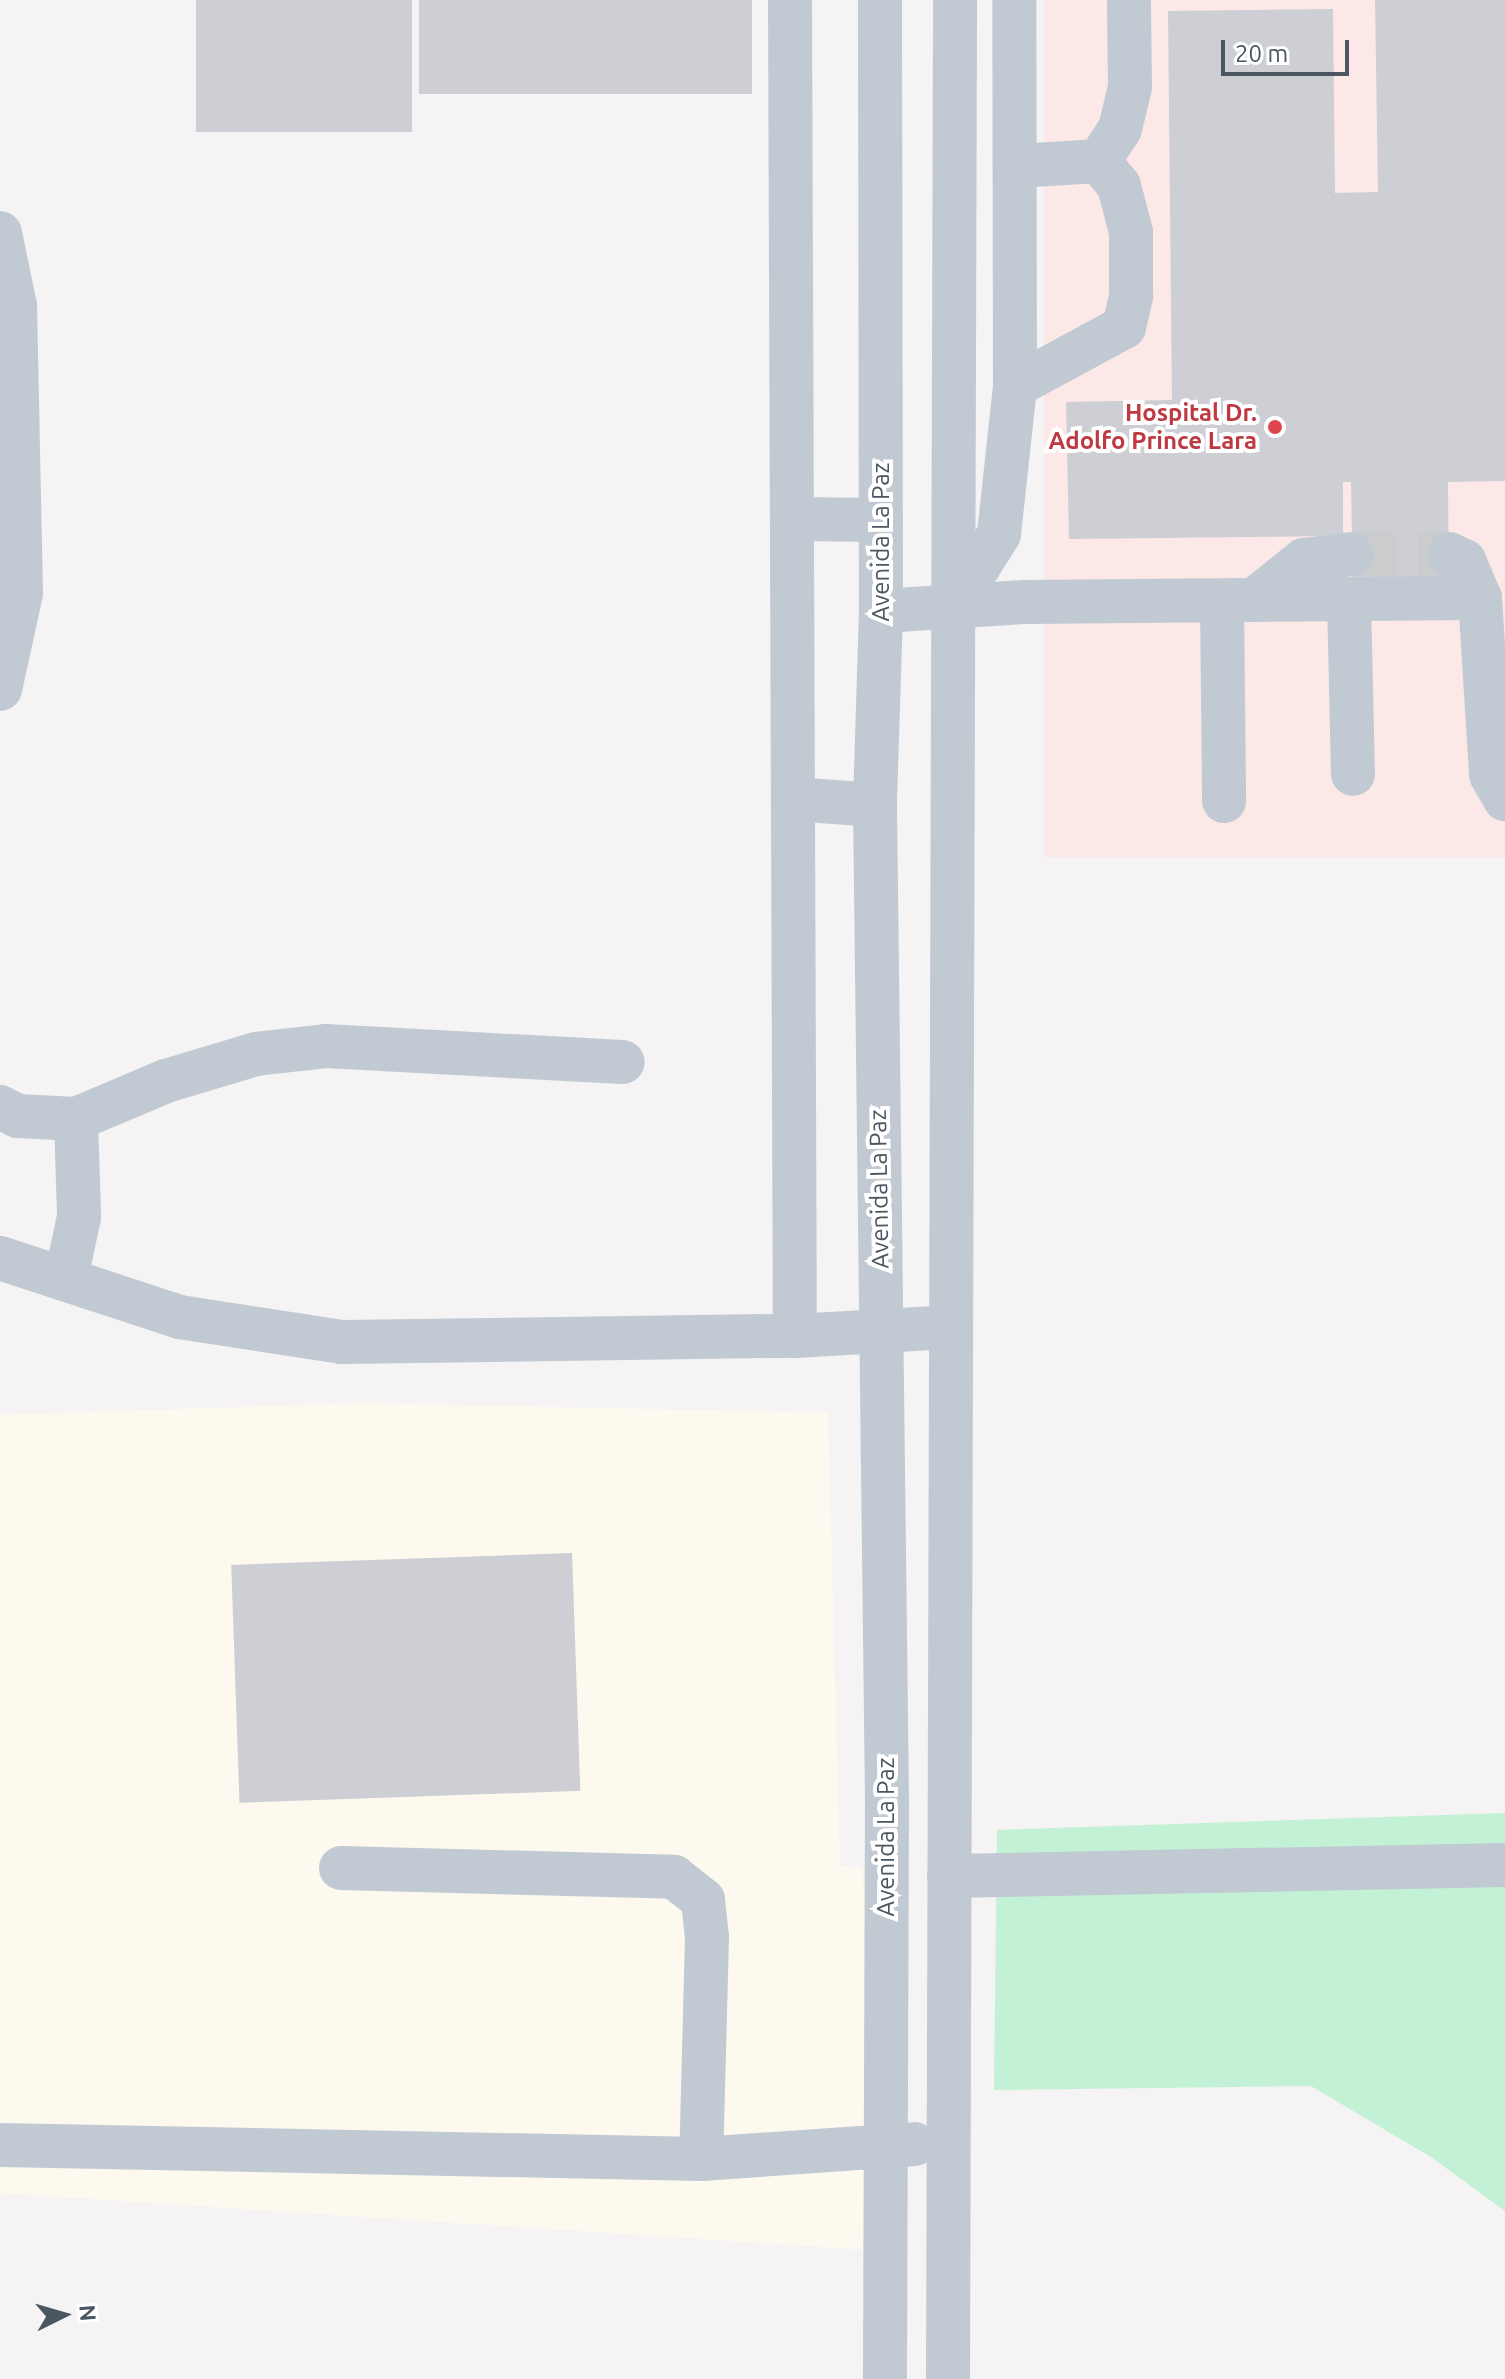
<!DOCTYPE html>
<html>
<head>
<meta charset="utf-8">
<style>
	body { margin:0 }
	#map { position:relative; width:1505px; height:2379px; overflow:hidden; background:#f5f3f3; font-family:Ubuntu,sans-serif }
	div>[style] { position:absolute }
	.commercial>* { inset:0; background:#fdf9ef }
	.medical>* { inset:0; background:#fce8e6; transform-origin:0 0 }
	.green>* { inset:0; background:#c3f1d5 }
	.building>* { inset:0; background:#cdcfd5; transform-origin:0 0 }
	.minor-tunnel>* { height:44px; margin-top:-22px; transform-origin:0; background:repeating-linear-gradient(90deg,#caccce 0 44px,transparent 0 66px) }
	.minor>* { height:44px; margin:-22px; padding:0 22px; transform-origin:22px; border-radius:22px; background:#c1cad2 }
	.dots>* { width:22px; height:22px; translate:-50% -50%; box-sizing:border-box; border:4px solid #fff; border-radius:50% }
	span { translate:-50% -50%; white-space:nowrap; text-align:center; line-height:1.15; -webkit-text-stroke:8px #fff; paint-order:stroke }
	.health-label { font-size:24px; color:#be3a42; font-weight:700 }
	.right { translate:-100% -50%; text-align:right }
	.street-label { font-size:24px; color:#4a5661 }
	.north { position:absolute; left:24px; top:2275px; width:80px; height:80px; -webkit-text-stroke:6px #fff; paint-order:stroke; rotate:85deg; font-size:22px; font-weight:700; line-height:32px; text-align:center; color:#4a5661 }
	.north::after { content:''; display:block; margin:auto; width:28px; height:36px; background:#4a5661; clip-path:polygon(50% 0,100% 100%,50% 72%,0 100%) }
	.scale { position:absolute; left:1221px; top:40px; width:128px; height:36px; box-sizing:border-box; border:4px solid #4a5661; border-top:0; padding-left:10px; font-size:24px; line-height:28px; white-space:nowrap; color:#4a5661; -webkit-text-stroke:6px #fff; paint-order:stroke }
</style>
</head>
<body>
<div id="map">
	<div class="commercial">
		<i style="clip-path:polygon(363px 1403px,828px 1413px,840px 1866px,862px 1868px,884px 2164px,868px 2250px,0 2193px,0 1415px)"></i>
	</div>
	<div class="medical">
		<i style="left:1044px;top:0;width:461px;height:857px"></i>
	</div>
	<div class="green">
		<i style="clip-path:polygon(1505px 1813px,1505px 2211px,1431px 2157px,1311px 2086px,994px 2090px,997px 1830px)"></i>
	</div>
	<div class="building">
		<i style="left:196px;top:0;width:216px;height:132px"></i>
		<i style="left:419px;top:0;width:333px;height:94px"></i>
		<i style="clip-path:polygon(1375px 0,1505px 0,1505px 481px,1448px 482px,1449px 595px,1353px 596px,1351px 482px,1343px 482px,1343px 536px,1069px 539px,1066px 402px,1172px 400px,1168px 11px,1333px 9px,1335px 193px,1378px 192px)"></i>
		<i style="left:572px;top:1553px;width:238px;height:341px;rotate:88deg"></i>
	</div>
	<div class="minor-tunnel">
		<i style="left:1352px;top:554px;width:97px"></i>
	</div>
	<div class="minor">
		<i style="left:790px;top:0;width:1336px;rotate:89.79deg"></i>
		<i style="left:880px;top:0;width:611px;rotate:89.91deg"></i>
		<i style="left:881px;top:611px;width:194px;rotate:91.8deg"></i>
		<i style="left:875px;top:805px;width:995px;rotate:89.31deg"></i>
		<i style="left:887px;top:1800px;width:579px;rotate:90.2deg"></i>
		<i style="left:1015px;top:166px;width:84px;rotate:-3.4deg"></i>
		<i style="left:1099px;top:161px;width:38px;rotate:-57deg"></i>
		<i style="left:1120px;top:129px;width:43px;rotate:-76.6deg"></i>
		<i style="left:1130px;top:87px;width:87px;rotate:-90.7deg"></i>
		<i style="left:0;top:233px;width:75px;rotate:78.4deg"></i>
		<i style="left:15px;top:306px;width:287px;rotate:88.8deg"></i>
		<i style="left:21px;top:593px;width:98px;rotate:102.3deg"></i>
		<i style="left:1015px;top:386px;width:124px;rotate:-28.4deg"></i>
		<i style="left:1124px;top:327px;width:32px;rotate:-77deg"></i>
		<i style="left:1131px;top:296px;width:64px;rotate:-90deg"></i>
		<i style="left:1131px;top:232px;width:48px;rotate:-104.6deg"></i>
		<i style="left:1119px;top:186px;width:32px;rotate:-129deg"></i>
		<i style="left:792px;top:519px;width:89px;rotate:0.6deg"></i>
		<i style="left:1449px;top:554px;width:17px;rotate:25deg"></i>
		<i style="left:1464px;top:561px;width:40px;rotate:66.6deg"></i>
		<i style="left:1349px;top:599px;width:175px;rotate:88.7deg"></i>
		<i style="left:1254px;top:600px;width:64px;rotate:-38.7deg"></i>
		<i style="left:1304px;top:560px;width:48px;rotate:-7.1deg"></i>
		<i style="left:1222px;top:601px;width:200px;rotate:89.4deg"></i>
		<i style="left:955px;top:604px;width:83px;rotate:-57.8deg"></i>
		<i style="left:999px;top:534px;width:149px;rotate:-83.8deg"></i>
		<i style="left:1015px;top:386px;width:386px;rotate:-90.1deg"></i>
		<i style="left:881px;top:611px;width:144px;rotate:-3.6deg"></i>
		<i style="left:1025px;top:602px;width:455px;rotate:-0.5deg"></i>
		<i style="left:1480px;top:598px;width:177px;rotate:86.4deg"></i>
		<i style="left:1491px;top:775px;width:28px;rotate:60deg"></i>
		<i style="left:793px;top:799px;width:82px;rotate:4.2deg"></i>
		<i style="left:0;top:1107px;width:20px;rotate:27deg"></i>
		<i style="left:18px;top:1116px;width:58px;rotate:3deg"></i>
		<i style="left:76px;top:1119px;width:98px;rotate:88.2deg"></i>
		<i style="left:79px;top:1217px;width:62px;rotate:102deg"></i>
		<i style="left:76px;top:1119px;width:98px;rotate:-22.9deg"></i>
		<i style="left:166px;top:1081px;width:94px;rotate:-16.7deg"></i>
		<i style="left:256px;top:1054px;width:70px;rotate:-6.5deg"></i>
		<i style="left:326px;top:1046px;width:297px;rotate:3.1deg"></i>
		<i style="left:0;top:1258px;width:188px;rotate:18.2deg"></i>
		<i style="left:179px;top:1317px;width:165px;rotate:8.7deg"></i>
		<i style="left:342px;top:1342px;width:453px;rotate:-0.8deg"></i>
		<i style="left:795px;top:1336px;width:154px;rotate:-3.3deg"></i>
		<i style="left:341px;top:1868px;width:333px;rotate:1.5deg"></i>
		<i style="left:674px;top:1877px;width:37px;rotate:38deg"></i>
		<i style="left:703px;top:1900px;width:37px;rotate:84deg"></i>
		<i style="left:707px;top:1937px;width:222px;rotate:91.5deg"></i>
		<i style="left:949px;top:1876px;width:556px;rotate:-1.13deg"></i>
		<i style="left:0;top:2145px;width:701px;rotate:1.14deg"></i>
		<i style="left:701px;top:2159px;width:214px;rotate:-4deg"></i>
		<i style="left:948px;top:2379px;width:2379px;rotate:-89.83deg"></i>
	</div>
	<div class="dots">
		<i style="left:1275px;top:427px;background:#e0444e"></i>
	</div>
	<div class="health-label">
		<span class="right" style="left:1257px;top:427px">Hospital Dr.<br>Adolfo Prince Lara</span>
	</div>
	<div class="street-label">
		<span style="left:881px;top:542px;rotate:-90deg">Avenida La Paz</span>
		<span style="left:879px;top:1189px;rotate:-91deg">Avenida La Paz</span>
		<span style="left:886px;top:1837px;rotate:-90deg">Avenida La Paz</span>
	</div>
	<div class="north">N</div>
	<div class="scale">20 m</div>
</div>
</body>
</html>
